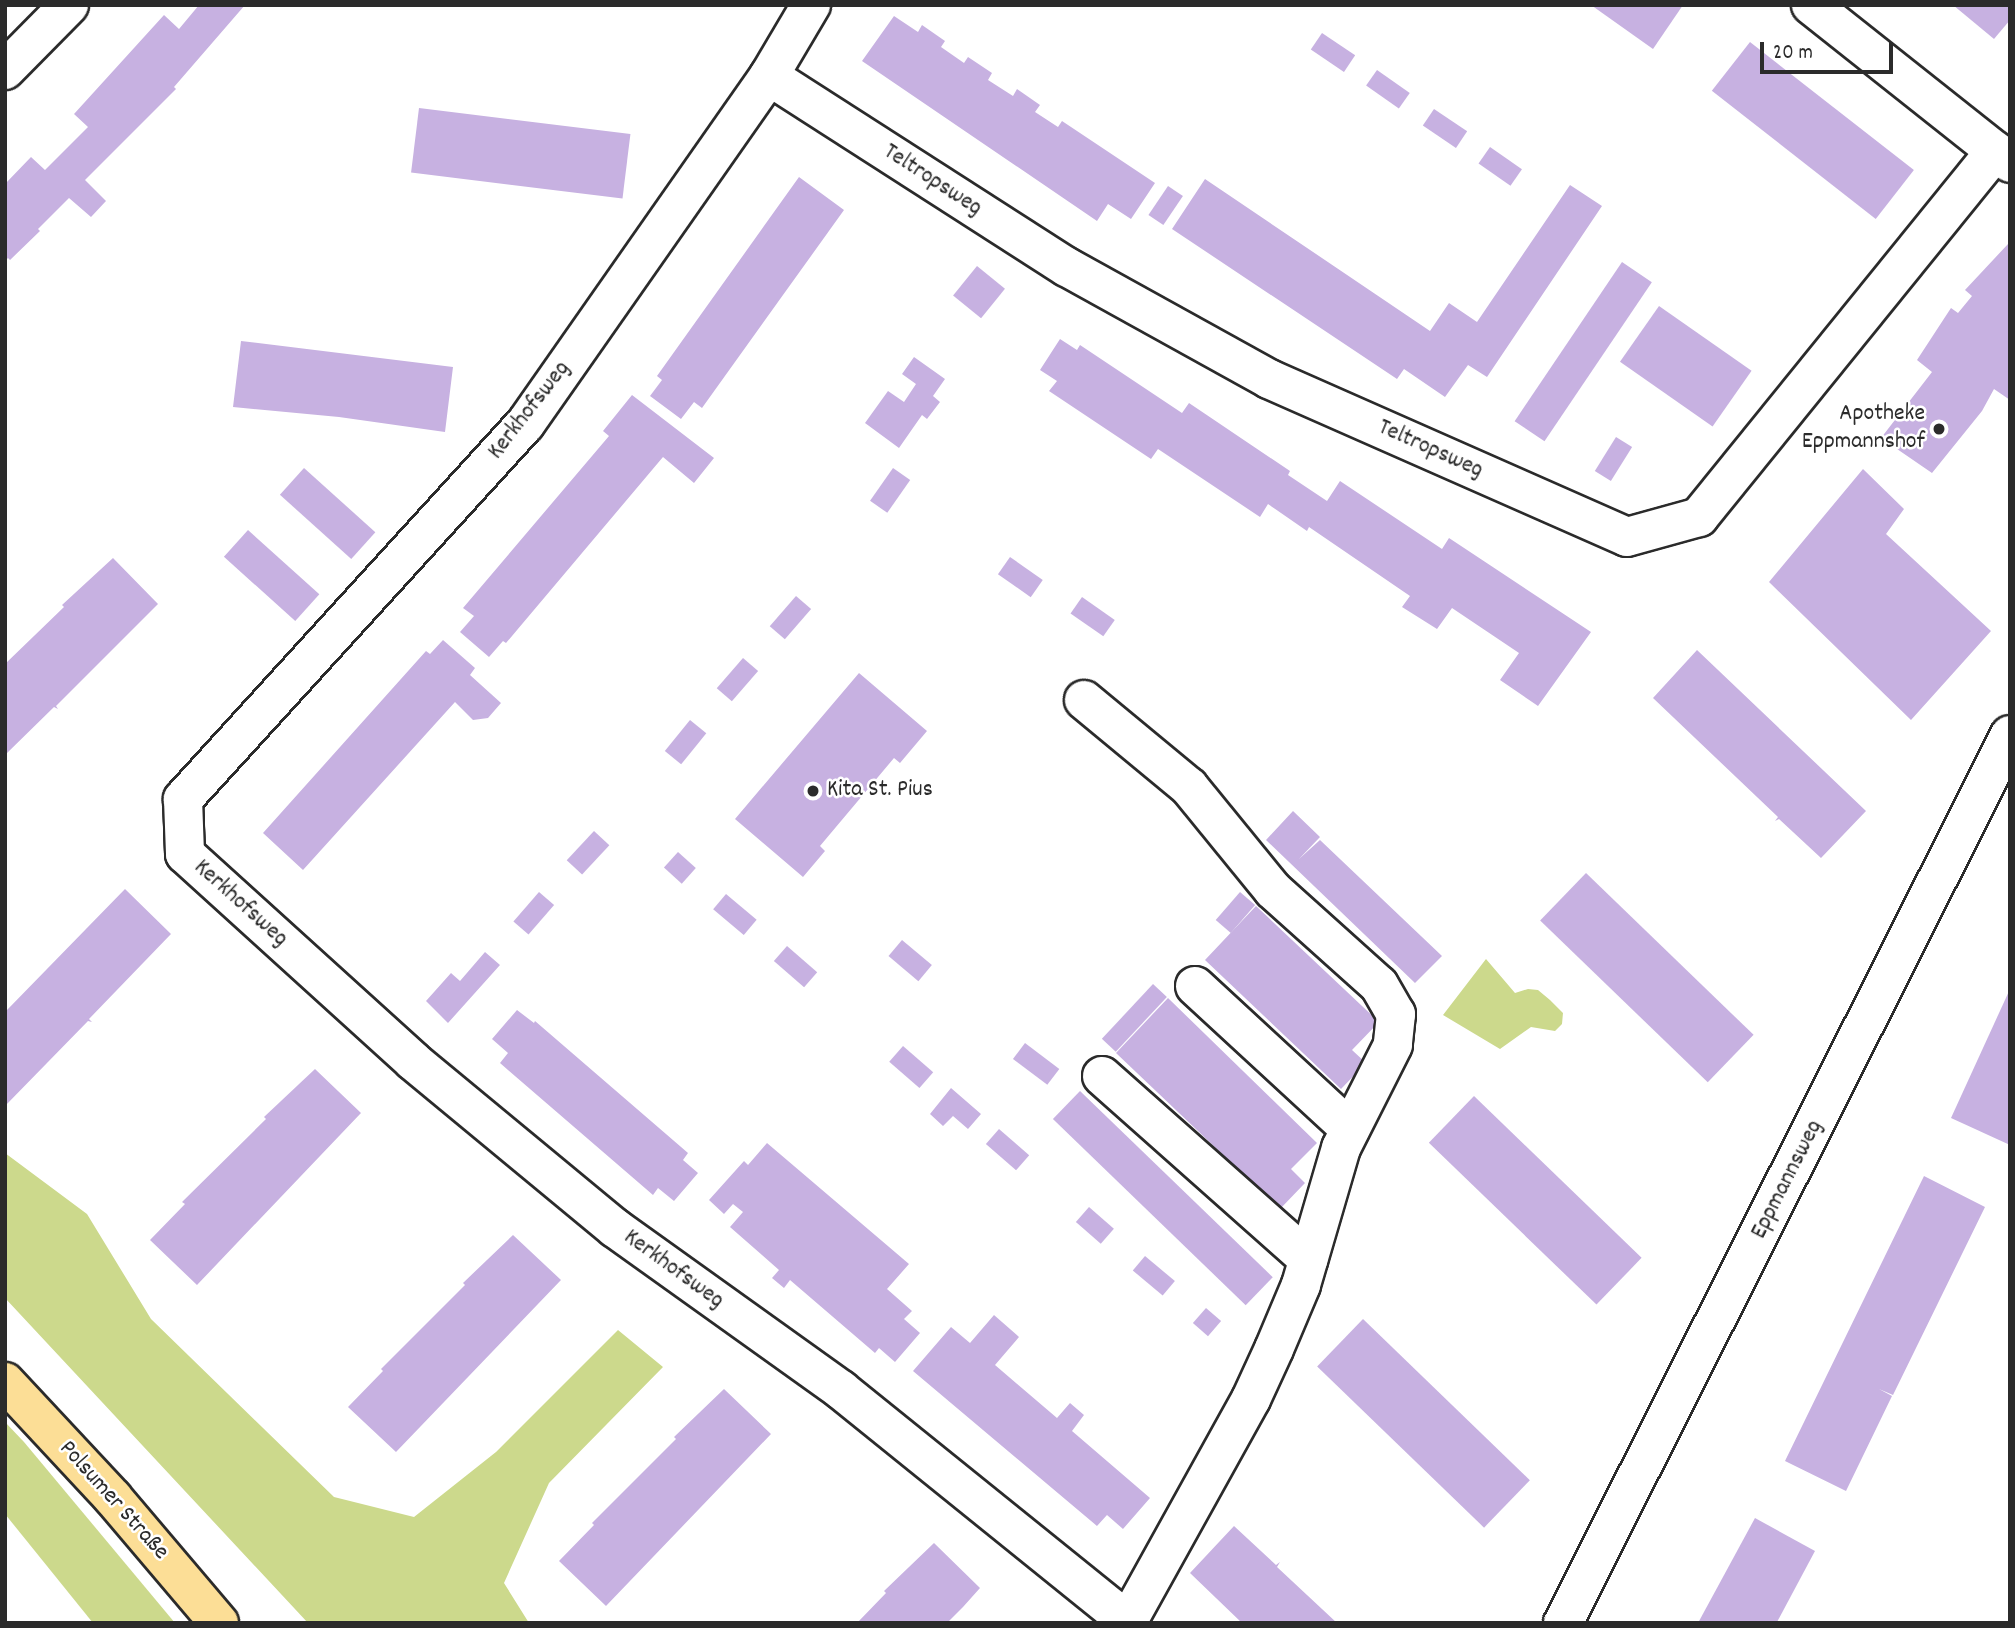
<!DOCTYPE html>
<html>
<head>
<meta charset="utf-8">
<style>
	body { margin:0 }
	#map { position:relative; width:2015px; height:1628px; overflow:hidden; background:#fff; font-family:Dekko,sans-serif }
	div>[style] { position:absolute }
	.green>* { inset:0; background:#ccd98c }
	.building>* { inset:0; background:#c7b1e1; transform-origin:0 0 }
	.roads { filter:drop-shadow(2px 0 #2b2b2b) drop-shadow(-2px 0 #2b2b2b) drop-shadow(0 2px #2b2b2b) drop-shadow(0 -2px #2b2b2b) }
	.minor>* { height:38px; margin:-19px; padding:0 19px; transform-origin:19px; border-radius:19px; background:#fff }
	.major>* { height:38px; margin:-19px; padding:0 19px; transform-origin:19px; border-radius:19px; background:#fcde96 }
	.dots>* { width:19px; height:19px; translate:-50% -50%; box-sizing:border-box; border:4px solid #fff; border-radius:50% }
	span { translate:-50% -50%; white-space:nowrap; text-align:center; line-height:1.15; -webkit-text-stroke:5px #fff; paint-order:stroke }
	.street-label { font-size:24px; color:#2b2b2b }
	.poi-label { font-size:24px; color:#2b2b2b }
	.right { translate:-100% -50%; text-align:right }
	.left { translate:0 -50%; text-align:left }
	.frame { position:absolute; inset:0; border:7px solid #2b2b2b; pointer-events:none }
	.scale { position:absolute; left:1760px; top:42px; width:133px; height:32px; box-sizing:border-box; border:4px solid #2b2b2b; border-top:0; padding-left:9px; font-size:21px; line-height:24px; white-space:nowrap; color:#2b2b2b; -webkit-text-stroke:5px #fff; paint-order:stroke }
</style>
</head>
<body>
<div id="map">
	<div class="green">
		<i style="clip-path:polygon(1486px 959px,1515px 993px,1528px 989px,1538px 990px,1550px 1000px,1563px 1013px,1562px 1024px,1555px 1031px,1531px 1027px,1500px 1049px,1443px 1015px)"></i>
		<i style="clip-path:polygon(5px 1153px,87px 1214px,151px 1319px,334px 1497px,414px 1517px,496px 1452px,618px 1330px,663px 1367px,549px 1483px,504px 1583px,529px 1623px,308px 1623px,5px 1298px)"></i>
		<i style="clip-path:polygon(5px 1422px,24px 1442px,175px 1623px,93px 1623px,5px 1514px)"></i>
	</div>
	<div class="building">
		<i style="clip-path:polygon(199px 5px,245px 5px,174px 87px,176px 89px,85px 180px,106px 201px,91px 217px,69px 198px,38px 229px,40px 231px,10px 260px,8px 258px,5px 261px,5px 184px,31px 157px,45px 170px,88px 127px,74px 114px,164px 15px,179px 29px)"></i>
		<i style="clip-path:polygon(1591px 5px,1683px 5px,1653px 49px)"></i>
		<i style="clip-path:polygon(1953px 5px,2010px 5px,2010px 20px,1994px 39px)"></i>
		<i style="clip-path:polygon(894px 16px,918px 32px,922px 25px,945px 41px,941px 47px,964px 63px,968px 57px,992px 73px,988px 80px,1013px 96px,1017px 89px,1040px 105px,1035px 112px,1058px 127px,1062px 121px,1155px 183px,1131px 219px,1108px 204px,1097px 221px,862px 61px)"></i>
		<i style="left:1322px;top:33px;width:40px;height:20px;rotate:34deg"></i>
		<i style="left:1750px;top:42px;width:208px;height:62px;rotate:38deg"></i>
		<i style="left:1377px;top:70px;width:40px;height:19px;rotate:35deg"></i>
		<i style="left:419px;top:108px;width:213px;height:65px;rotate:7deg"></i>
		<i style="left:1434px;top:109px;width:40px;height:20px;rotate:34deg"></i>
		<i style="left:1490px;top:147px;width:39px;height:20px;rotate:35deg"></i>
		<i style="clip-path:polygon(799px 177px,844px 210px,702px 408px,694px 402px,681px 419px,650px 396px,662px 380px,657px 376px)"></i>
		<i style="clip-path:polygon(1205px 179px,1430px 331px,1449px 303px,1477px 322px,1570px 185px,1602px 206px,1487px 377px,1468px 365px,1445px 397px,1404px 369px,1397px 379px,1172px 229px)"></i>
		<i style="left:1168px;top:186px;width:18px;height:35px;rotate:34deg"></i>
		<i style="clip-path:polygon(2008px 244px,2010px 400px,1994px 389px,1982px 411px,1932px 473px,1881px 438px,1932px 372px,1917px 360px,1949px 311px,1951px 308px,1958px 313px,1972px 296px,1965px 290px)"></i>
		<i style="left:1622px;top:262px;width:36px;height:192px;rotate:34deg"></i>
		<i style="left:977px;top:266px;width:36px;height:38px;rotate:39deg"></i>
		<i style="left:1659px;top:306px;width:113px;height:68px;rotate:35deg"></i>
		<i style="clip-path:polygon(1060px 339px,1077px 350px,1080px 345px,1182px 413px,1189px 403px,1290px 471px,1288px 475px,1327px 501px,1340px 481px,1442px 549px,1449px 538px,1591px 632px,1538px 706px,1500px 680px,1519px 653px,1452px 608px,1437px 629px,1402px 607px,1410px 596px,1309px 527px,1307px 531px,1268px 504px,1260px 517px,1158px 449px,1151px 459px,1049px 391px,1057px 381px,1040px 370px)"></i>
		<i style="clip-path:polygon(241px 341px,453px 367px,445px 432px,339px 417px,233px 407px)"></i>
		<i style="clip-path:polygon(914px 357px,945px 379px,933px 396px,940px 402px,927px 419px,922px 415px,899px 448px,865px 423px,888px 391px,904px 402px,916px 384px,902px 374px)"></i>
		<i style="clip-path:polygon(632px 395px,714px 458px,694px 483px,663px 457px,506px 643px,503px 641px,489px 657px,460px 632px,474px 616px,463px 608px,609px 436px,603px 431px)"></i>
		<i style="left:1616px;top:437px;width:19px;height:40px;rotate:32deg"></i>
		<i style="left:304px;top:468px;width:96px;height:36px;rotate:42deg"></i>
		<i style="left:893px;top:468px;width:21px;height:40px;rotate:35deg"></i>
		<i style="clip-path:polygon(1863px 469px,1904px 509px,1886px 534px,1991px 631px,1911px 720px,1769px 582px)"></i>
		<i style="left:248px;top:530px;width:96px;height:36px;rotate:42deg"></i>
		<i style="left:1010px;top:557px;width:40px;height:21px;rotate:35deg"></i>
		<i style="clip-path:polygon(113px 558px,158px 604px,56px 706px,58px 709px,54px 707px,5px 755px,5px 664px,64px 607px,62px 605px)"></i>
		<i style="left:796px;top:596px;width:20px;height:40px;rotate:41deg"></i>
		<i style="left:1082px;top:597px;width:40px;height:20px;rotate:35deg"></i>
		<i style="clip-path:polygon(443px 640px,475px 668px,470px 675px,501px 703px,488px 718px,473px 720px,455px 702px,303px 870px,263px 833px,426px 651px,430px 654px)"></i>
		<i style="clip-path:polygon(1697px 650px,1866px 811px,1821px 858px,1779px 819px,1775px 821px,1778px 817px,1653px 698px)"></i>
		<i style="left:743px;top:658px;width:20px;height:40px;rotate:41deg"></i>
		<i style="clip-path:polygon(859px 673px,927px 731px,900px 763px,894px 758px,820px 846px,825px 851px,803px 877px,735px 819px)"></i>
		<i style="left:690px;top:720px;width:21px;height:40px;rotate:39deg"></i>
		<i style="clip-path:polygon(1293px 811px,1320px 837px,1299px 859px,1320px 840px,1442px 956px,1415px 983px,1266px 840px)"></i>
		<i style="left:594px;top:831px;width:21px;height:40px;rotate:43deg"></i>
		<i style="left:678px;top:852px;width:24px;height:21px;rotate:42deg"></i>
		<i style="left:1586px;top:873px;width:233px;height:66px;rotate:44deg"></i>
		<i style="clip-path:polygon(125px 889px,171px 934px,89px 1019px,92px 1022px,88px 1021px,5px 1106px,5px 1009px,7px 1010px)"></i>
		<i style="left:539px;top:892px;width:20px;height:39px;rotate:41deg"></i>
		<i style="left:1240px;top:892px;width:20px;height:37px;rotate:41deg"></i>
		<i style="left:726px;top:894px;width:40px;height:20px;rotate:40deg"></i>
		<i style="clip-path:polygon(1256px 906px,1379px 1022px,1352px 1050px,1366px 1063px,1341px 1089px,1205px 960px)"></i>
		<i style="left:902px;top:940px;width:39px;height:21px;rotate:40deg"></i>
		<i style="left:787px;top:946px;width:40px;height:20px;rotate:41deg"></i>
		<i style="clip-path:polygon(485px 952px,500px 965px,448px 1023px,426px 1001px,451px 973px,460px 981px)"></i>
		<i style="left:1153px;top:984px;width:19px;height:75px;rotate:43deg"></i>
		<i style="clip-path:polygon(2010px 989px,2010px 1145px,1951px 1118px)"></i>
		<i style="clip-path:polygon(1168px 998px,1317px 1143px,1291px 1169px,1305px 1183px,1280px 1209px,1116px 1053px)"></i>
		<i style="clip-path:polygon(517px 1010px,534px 1023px,535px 1021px,688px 1153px,683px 1160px,698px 1173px,674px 1201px,658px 1188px,653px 1195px,500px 1063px,508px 1053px,492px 1039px)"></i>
		<i style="left:1025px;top:1043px;width:43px;height:20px;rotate:37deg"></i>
		<i style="left:903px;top:1046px;width:40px;height:21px;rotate:41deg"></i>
		<i style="clip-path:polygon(315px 1069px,361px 1113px,197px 1285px,150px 1240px,185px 1204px,182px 1202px,266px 1119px,264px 1117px)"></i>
		<i style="clip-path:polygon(951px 1088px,981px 1114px,968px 1129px,953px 1116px,943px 1126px,930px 1114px)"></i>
		<i style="left:1080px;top:1091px;width:268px;height:39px;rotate:44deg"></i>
		<i style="left:1474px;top:1096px;width:233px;height:65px;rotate:44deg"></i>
		<i style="left:999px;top:1129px;width:40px;height:20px;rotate:41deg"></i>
		<i style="clip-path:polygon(767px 1143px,909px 1264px,887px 1289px,912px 1311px,904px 1319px,920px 1333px,895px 1362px,879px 1348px,875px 1353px,790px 1280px,784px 1288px,772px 1278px,779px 1270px,730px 1227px,743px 1212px,733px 1204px,724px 1214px,709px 1200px,744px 1161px,748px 1165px)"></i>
		<i style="clip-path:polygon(1924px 1176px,1985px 1207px,1893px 1395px,1879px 1389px,1892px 1396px,1846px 1491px,1785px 1461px)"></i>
		<i style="left:1089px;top:1207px;width:33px;height:20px;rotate:41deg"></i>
		<i style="clip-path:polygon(513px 1235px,561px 1280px,396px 1452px,348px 1407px,383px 1371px,381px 1369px,465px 1285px,463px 1283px)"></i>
		<i style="left:1145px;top:1256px;width:39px;height:19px;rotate:40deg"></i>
		<i style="left:1206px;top:1308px;width:20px;height:20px;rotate:41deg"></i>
		<i style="clip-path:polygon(994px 1315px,1019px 1337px,995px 1365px,1057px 1418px,1070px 1403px,1084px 1415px,1072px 1431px,1150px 1498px,1123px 1529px,1107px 1515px,1097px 1526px,913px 1371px,951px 1327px,970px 1343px)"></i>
		<i style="left:1363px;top:1319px;width:232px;height:66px;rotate:44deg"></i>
		<i style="clip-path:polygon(724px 1389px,771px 1434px,606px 1606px,559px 1561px,594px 1525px,592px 1523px,676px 1439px,674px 1437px)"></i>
		<i style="clip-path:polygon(1755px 1518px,1815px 1551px,1777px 1622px,1698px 1623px)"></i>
		<i style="clip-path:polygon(1234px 1526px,1276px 1565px,1280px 1562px,1277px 1567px,1337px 1623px,1242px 1623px,1190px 1573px)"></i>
		<i style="clip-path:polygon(934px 1543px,980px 1588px,963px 1607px,947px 1623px,857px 1623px,886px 1593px,884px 1591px)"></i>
	</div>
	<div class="roads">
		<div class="minor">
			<i style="left:811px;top:5px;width:82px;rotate:120.6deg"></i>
			<i style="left:769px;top:76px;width:425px;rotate:125deg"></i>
			<i style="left:525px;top:424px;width:508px;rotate:132.36deg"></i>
			<i style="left:183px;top:799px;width:55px;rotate:87.9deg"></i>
			<i style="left:185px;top:854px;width:308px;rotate:42.2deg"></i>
			<i style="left:413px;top:1061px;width:262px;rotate:39.6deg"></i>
			<i style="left:615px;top:1228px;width:278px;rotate:35.6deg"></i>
			<i style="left:841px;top:1390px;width:371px;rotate:38.9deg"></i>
			<i style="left:1811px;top:5px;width:254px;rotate:38.4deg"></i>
			<i style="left:5px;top:70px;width:91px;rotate:-45.4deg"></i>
			<i style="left:769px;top:76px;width:354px;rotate:32.7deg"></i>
			<i style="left:1067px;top:267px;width:231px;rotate:29deg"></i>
			<i style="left:1269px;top:379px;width:391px;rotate:23.8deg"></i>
			<i style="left:1627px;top:537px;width:75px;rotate:-15.5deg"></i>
			<i style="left:1699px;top:517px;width:471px;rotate:-51deg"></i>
			<i style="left:1084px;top:700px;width:136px;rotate:39.6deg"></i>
			<i style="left:1189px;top:787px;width:133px;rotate:50.8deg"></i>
			<i style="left:1273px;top:890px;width:142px;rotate:41.9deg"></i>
			<i style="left:1379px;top:985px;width:34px;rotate:60deg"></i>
			<i style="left:1396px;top:1014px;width:31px;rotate:96deg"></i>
			<i style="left:1393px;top:1045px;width:115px;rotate:116.8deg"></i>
			<i style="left:1341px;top:1148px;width:143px;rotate:106.3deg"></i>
			<i style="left:1301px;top:1285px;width:69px;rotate:112.9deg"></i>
			<i style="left:1274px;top:1349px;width:55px;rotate:114.7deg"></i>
			<i style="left:1251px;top:1399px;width:254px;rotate:119deg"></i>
			<i style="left:1195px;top:986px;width:211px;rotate:42.7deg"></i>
			<i style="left:1102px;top:1076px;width:276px;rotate:41.6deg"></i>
			<i style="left:1563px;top:1623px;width:994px;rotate:-63.28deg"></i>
		</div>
		<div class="major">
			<i style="left:5px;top:1382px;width:158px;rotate:47deg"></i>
			<i style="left:113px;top:1498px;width:164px;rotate:49.7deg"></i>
		</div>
	</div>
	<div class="dots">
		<i style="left:1939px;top:429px;background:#2b2b2b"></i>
		<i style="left:813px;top:791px;background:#2b2b2b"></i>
	</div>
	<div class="street-label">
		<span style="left:932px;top:181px;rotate:33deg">Teltropsweg</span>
		<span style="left:530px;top:411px;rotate:-52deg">Kerkhofsweg</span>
		<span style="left:1430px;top:450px;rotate:24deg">Teltropsweg</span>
		<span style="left:240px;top:904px;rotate:42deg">Kerkhofsweg</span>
		<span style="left:1788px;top:1180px;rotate:-63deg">Eppmannsweg</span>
		<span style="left:673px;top:1270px;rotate:36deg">Kerkhofsweg</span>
		<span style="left:113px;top:1501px;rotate:48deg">Polsumer Straße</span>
	</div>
	<div class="poi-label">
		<span class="right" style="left:1925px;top:429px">Apotheke<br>Eppmannshof</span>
		<span class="left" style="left:827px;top:791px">Kita St. Pius</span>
	</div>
	<div class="frame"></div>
	<div class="scale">20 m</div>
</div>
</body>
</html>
